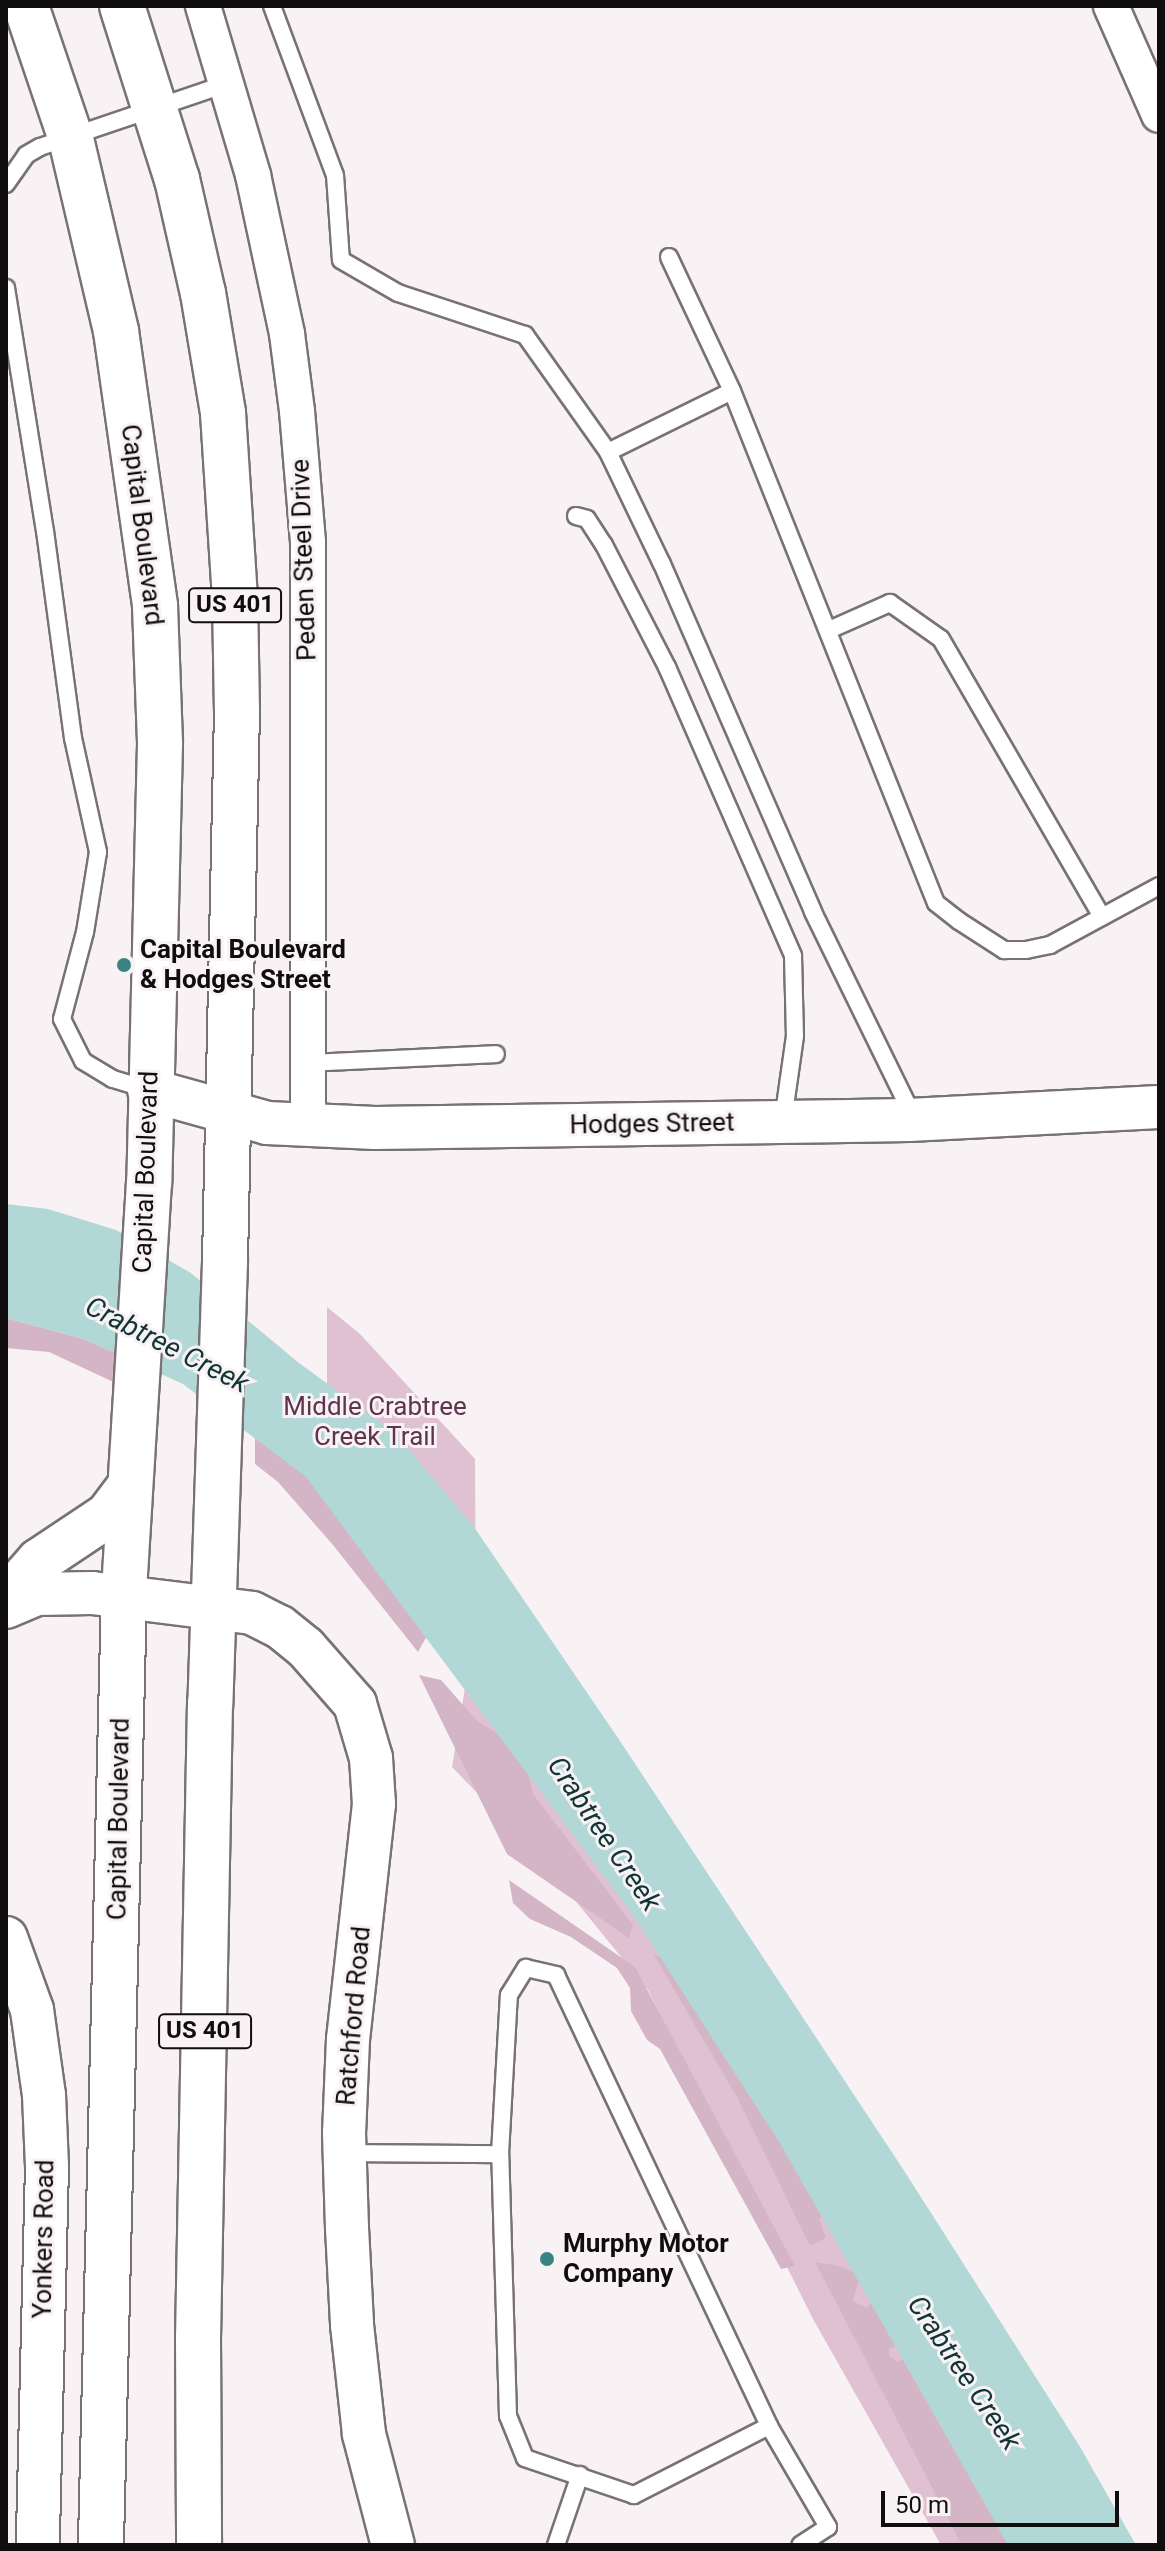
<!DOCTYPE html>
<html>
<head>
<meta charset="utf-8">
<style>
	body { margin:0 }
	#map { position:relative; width:1165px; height:2551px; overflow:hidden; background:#f8f2f5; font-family:Roboto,sans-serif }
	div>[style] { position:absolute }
	.green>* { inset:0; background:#dfc1d1 }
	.forest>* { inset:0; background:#d3b5c5 }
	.water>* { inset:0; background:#b1d8d6 }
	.roads { filter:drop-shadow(2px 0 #787275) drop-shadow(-2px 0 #787275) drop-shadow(0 2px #787275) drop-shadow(0 -2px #787275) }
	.service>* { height:16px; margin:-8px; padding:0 8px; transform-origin:8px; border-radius:8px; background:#fff }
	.minor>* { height:34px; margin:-17px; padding:0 17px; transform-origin:17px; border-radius:17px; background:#fff }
	.tertiary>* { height:42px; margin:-21px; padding:0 21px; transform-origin:21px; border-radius:21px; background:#fff }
	.primary>* { height:44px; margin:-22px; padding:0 22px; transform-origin:22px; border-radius:22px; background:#fff }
	.dots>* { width:22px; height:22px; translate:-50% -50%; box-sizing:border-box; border:4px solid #f8f2f5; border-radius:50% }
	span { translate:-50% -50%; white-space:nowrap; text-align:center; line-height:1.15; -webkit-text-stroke:6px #f8f2f5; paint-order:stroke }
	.shield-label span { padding:2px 6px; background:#f8f2f5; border:2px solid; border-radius:6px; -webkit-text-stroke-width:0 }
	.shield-label { font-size:24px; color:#100d0f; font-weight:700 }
	.street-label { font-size:26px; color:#100d0f }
	.poi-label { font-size:26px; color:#100d0f; font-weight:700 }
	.left { translate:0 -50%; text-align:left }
	.park-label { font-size:26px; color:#5e334c }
	.water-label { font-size:28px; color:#0f3534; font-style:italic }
	.frame { position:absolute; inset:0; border:8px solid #100d0f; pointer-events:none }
	.scale { position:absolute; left:881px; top:2491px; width:238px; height:36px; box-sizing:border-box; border:4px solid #100d0f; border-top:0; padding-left:10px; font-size:24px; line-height:28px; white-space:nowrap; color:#100d0f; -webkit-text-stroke:6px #f8f2f5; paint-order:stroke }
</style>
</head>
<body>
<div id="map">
	<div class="green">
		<i style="clip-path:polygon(327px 1307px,360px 1334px,475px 1459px,476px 1621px,1090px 2545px,941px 2545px,813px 2319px,648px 1990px,543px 1861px,452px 1767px,476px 1621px,327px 1443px)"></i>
	</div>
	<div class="forest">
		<i style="clip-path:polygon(6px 1318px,84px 1339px,122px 1356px,122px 1386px,49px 1352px,6px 1348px)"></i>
		<i style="clip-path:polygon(255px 1435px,299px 1455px,433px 1625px,418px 1652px,333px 1545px,278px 1482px,255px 1464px)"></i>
		<i style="clip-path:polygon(419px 1675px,441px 1680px,478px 1722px,512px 1741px,526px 1761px,533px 1794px,633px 1925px,629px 1938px,507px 1854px)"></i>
		<i style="clip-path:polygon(509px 1880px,635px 1967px,795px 2266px,781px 2269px,660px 2049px,647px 2040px,631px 2011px,630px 1988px,617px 1968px,571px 1937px,530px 1919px,513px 1903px)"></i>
		<i style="clip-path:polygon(654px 1955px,675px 1961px,839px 2206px,819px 2219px,826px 2238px,810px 2246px,738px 2099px)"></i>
		<i style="clip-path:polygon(815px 2262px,839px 2266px,860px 2276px,853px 2301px,867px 2308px,877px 2293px,904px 2341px,889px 2349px,889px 2356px,898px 2362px,912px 2354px,1010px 2545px,962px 2545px)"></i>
	</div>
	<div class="water">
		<i style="clip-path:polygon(6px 1204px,48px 1209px,116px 1230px,191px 1273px,299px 1363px,395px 1433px,474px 1527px,620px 1741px,903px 2169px,1079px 2445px,1136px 2545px,1008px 2545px,781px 2145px,635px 1918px,306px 1477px,183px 1384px,84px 1339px,6px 1318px)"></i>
	</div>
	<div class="roads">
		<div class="service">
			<i style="left:272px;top:6px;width:180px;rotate:69.6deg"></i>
			<i style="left:335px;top:175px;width:85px;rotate:86deg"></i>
			<i style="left:341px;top:260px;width:66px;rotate:30.1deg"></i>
			<i style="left:398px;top:293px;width:134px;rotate:18.3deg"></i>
			<i style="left:525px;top:335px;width:143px;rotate:54.6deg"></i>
			<i style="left:608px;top:452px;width:124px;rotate:64.3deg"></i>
			<i style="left:662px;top:564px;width:379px;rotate:66.5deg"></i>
			<i style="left:813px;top:912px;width:229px;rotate:63.9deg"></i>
			<i style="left:6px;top:184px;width:35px;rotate:-55deg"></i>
			<i style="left:26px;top:155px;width:16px;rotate:-30deg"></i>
			<i style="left:40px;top:147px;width:196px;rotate:-18.7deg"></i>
			<i style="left:669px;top:257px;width:148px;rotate:64.8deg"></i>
			<i style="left:6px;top:288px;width:246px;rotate:80.9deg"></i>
			<i style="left:45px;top:531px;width:209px;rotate:82.3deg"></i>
			<i style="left:73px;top:738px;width:117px;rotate:77.6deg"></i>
			<i style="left:98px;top:852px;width:81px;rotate:99.2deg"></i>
			<i style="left:85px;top:932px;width:90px;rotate:104.8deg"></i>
			<i style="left:62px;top:1019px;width:47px;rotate:63.4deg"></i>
			<i style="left:83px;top:1061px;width:35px;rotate:31deg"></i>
			<i style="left:113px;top:1079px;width:38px;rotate:17deg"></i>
			<i style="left:608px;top:452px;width:138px;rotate:-26.2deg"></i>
			<i style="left:732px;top:391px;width:551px;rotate:68.28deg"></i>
			<i style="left:936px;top:903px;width:29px;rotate:38deg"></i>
			<i style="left:959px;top:921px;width:54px;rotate:32.8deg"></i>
			<i style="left:1004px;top:950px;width:22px"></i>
			<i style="left:1026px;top:950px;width:25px;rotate:-12deg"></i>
			<i style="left:1050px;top:945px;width:124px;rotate:-28.4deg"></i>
			<i style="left:576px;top:516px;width:11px;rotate:15deg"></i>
			<i style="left:587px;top:519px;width:31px;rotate:57deg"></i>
			<i style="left:604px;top:545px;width:137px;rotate:62.7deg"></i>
			<i style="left:667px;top:667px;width:315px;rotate:66.4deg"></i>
			<i style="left:793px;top:956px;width:80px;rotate:88.6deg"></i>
			<i style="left:795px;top:1036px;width:85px;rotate:98.1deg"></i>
			<i style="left:829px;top:630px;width:67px;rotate:-23.9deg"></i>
			<i style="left:890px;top:603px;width:62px;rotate:35.2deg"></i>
			<i style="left:941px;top:639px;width:321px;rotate:59.9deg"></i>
			<i style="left:308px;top:1063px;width:188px;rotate:-2.7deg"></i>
			<i style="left:526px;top:1968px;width:31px;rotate:13deg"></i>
			<i style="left:556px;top:1975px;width:499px;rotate:64.7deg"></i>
			<i style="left:769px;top:2426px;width:152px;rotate:152.9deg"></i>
			<i style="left:634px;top:2495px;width:115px;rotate:-161.3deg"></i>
			<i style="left:525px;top:2458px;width:45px;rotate:-112deg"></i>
			<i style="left:508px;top:2416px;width:262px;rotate:-91.7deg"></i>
			<i style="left:500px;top:2154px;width:159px;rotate:-86.8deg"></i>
			<i style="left:509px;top:1995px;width:32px;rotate:-58deg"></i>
			<i style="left:345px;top:2153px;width:155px;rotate:0.4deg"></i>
			<i style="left:769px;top:2426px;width:117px;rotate:59.7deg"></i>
			<i style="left:828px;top:2527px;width:33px;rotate:147deg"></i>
			<i style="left:556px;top:2545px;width:74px;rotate:-71.1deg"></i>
		</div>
		<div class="minor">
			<i style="left:203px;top:6px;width:176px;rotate:73.5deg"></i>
			<i style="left:253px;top:175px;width:163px;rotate:77.9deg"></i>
			<i style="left:287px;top:334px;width:78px;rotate:82.6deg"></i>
			<i style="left:297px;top:411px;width:131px;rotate:85.2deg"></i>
			<i style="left:308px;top:542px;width:584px;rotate:90deg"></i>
			<i style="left:1111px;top:6px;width:119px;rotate:66.2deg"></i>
		</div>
		<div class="tertiary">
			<i style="left:149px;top:1090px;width:123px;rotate:15.6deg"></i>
			<i style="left:267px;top:1123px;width:108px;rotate:2.7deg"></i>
			<i style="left:375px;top:1128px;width:534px;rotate:-0.86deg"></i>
			<i style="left:909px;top:1120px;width:250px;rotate:-3deg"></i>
			<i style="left:6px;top:1607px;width:34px;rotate:-23deg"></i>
			<i style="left:37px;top:1594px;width:55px;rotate:-1deg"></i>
			<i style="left:92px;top:1593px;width:161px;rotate:7.1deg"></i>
			<i style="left:252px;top:1613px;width:31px;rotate:27deg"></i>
			<i style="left:280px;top:1627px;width:32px;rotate:39deg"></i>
			<i style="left:305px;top:1647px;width:76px;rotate:48.7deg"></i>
			<i style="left:355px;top:1704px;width:56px;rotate:73.5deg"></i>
			<i style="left:371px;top:1758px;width:46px;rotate:86.3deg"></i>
			<i style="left:374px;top:1804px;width:236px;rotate:96.3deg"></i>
			<i style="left:348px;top:2039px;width:94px;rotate:92.4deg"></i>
			<i style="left:344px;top:2133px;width:95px;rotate:88.2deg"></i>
			<i style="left:347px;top:2228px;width:97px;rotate:87deg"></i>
			<i style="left:352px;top:2325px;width:110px;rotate:83.7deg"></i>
			<i style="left:364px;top:2434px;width:115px;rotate:75.4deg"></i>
			<i style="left:6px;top:1938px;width:77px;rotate:70.1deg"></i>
			<i style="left:32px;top:2010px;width:86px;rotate:82deg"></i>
			<i style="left:44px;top:2095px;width:71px;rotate:87.6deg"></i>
			<i style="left:47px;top:2166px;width:379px;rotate:91.4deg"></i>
		</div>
		<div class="primary">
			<i style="left:26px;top:6px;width:140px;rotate:71.3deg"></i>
			<i style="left:71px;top:139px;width:197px;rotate:76.8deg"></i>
			<i style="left:116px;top:331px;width:278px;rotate:81.9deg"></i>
			<i style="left:155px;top:606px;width:138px;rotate:87.9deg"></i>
			<i style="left:160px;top:744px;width:438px;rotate:91.4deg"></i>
			<i style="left:149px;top:1182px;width:413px;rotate:93.5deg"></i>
			<i style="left:124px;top:1594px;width:951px;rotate:91.39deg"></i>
			<i style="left:122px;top:6px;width:182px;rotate:72.4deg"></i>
			<i style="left:177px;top:179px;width:117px;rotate:77.2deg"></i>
			<i style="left:203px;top:293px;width:122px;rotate:80.5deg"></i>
			<i style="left:223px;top:413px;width:185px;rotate:86.3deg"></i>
			<i style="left:235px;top:598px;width:113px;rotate:89deg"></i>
			<i style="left:237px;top:711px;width:551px;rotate:91.25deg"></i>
			<i style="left:225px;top:1262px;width:441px;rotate:91.9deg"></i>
			<i style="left:210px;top:1703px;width:634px;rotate:91.08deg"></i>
			<i style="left:198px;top:2337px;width:208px;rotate:89.7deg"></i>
			<i style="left:6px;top:1599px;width:50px;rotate:-49deg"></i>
			<i style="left:39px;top:1561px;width:83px;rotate:-33.7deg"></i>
			<i style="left:108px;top:1515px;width:36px;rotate:-53deg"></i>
		</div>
	</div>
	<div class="dots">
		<i style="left:124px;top:965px;background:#3b8381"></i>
		<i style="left:547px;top:2259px;background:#3b8381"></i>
	</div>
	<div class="shield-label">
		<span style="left:235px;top:605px">US 401</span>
		<span style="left:205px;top:2031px">US 401</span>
	</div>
	<div class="street-label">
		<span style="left:142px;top:525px;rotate:83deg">Capital Boulevard</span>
		<span style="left:304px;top:560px;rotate:-92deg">Peden Steel Drive</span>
		<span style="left:652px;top:1124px;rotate:-1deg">Hodges Street</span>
		<span style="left:146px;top:1172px;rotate:-88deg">Capital Boulevard</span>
		<span style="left:119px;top:1819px;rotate:-89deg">Capital Boulevard</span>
		<span style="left:354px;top:2016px;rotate:-85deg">Ratchford Road</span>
		<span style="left:44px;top:2239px;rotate:-89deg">Yonkers Road</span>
	</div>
	<div class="poi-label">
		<span class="left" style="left:140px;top:965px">Capital Boulevard<br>&amp; Hodges Street</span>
		<span class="left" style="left:563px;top:2259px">Murphy Motor<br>Company</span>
	</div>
	<div class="park-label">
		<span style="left:375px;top:1422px">Middle Crabtree<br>Creek Trail</span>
	</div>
	<div class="water-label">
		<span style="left:167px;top:1345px;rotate:27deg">Crabtree Creek</span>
		<span style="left:604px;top:1834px;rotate:56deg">Crabtree Creek</span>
		<span style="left:964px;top:2373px;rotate:56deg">Crabtree Creek</span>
	</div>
	<div class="frame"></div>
	<div class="scale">50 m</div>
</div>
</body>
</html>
